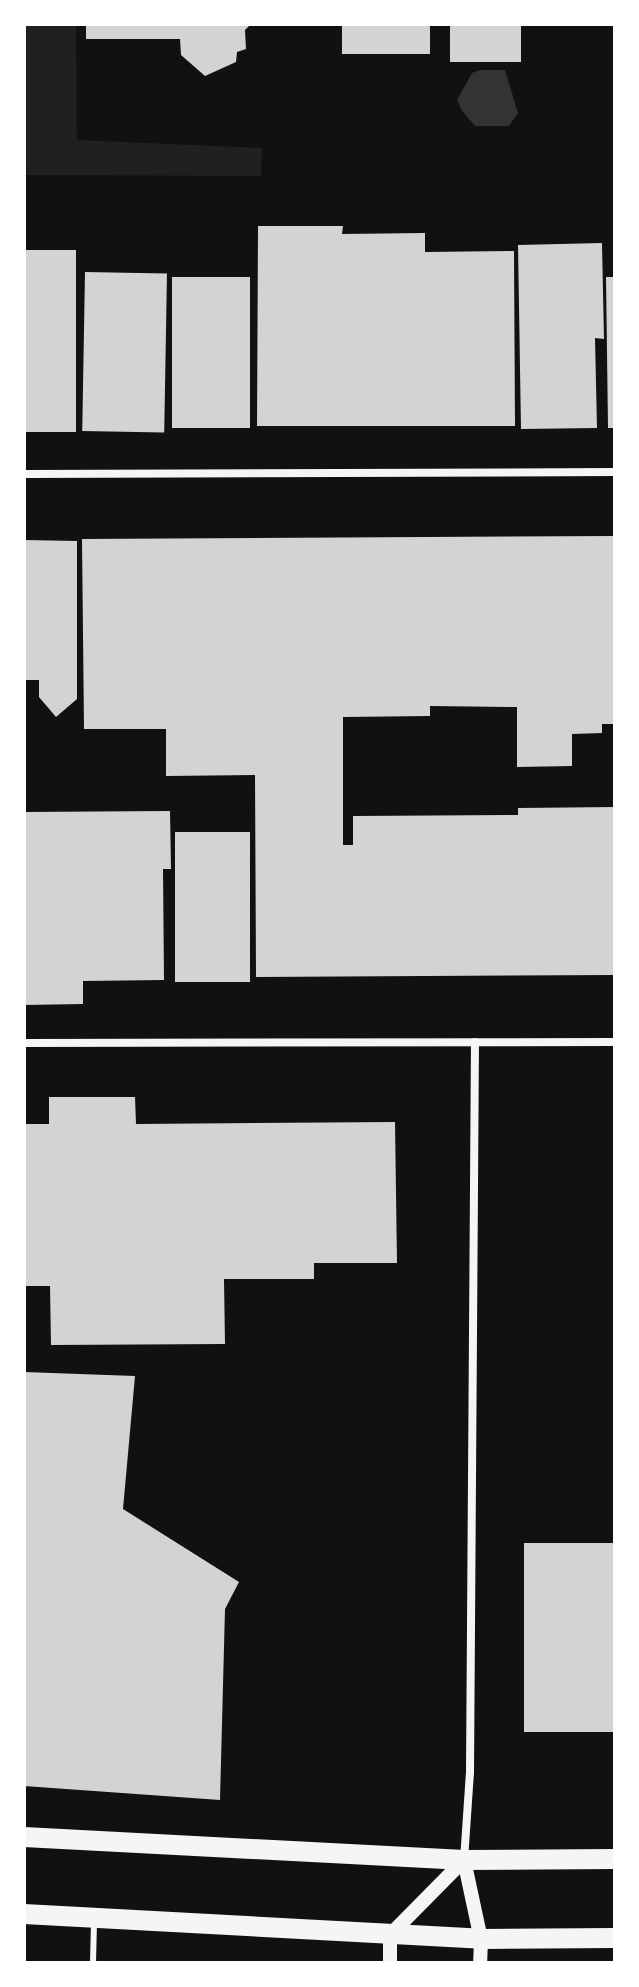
<!DOCTYPE html>
<html>
<head>
<meta charset="utf-8">
<style>
	body { margin:0 }
	#map { position:relative; width:639px; height:1987px; overflow:hidden; background:#111; font-family:"Alegreya Sans",sans-serif }
	div>[style] { position:absolute }
	.green>* { inset:0; background:#202020 }
	.water>* { inset:0; background:#333 }
	.building>* { inset:0; background:#d3d3d3; transform-origin:0 0 }
	.service>* { height:6px; margin:-3px; padding:0 3px; transform-origin:3px; border-radius:3px; background:#f5f5f5 }
	.minor>* { height:8px; margin:-4px; padding:0 4px; transform-origin:4px; border-radius:4px; background:#f5f5f5 }
	.tertiary>* { height:14px; margin:-7px; padding:0 7px; transform-origin:7px; border-radius:7px; background:#f5f5f5 }
	.primary>* { height:20px; margin:-10px; padding:0 10px; transform-origin:10px; border-radius:10px; background:#f5f5f5 }
	span { translate:-50% -50%; white-space:nowrap; text-align:center; line-height:1.15; -webkit-text-stroke:6px #fff; paint-order:stroke }
	.frame { position:absolute; inset:0; border:26px solid #fff; pointer-events:none }
</style>
</head>
<body>
<div id="map">
	<div class="green">
		<i style="clip-path:polygon(24px 24px,76px 24px,77px 140px,262px 148px,261px 176px,24px 175px)"></i>
	</div>
	<div class="water">
		<i style="clip-path:polygon(480px 70px,505px 70px,518px 113px,509px 126px,475px 126px,462px 111px,457px 100px,472px 73px)"></i>
	</div>
	<div class="building">
		<i style="clip-path:polygon(86px 24px,251px 24px,245px 30px,246px 49px,237px 52px,236px 62px,205px 76px,181px 55px,180px 39px,86px 39px)"></i>
		<i style="left:342px;top:24px;width:88px;height:30px"></i>
		<i style="left:450px;top:24px;width:71px;height:38px"></i>
		<i style="clip-path:polygon(258px 226px,343px 226px,342px 234px,425px 233px,425px 252px,514px 251px,515px 426px,257px 426px)"></i>
		<i style="clip-path:polygon(602px 243px,604px 339px,595px 338px,597px 428px,521px 429px,518px 245px)"></i>
		<i style="left:24px;top:250px;width:52px;height:182px"></i>
		<i style="left:85px;top:272px;width:82px;height:159px;rotate:1deg"></i>
		<i style="left:172px;top:277px;width:78px;height:151px"></i>
		<i style="clip-path:polygon(606px 277px,615px 277px,615px 428px,608px 428px)"></i>
		<i style="clip-path:polygon(615px 536px,615px 724px,602px 724px,602px 733px,572px 734px,572px 766px,517px 767px,517px 707px,430px 706px,430px 716px,343px 717px,343px 845px,353px 845px,353px 816px,518px 815px,518px 808px,615px 807px,615px 975px,256px 977px,255px 775px,166px 776px,166px 729px,84px 729px,82px 539px)"></i>
		<i style="clip-path:polygon(24px 540px,77px 541px,77px 699px,56px 717px,39px 697px,39px 680px,24px 680px)"></i>
		<i style="clip-path:polygon(170px 811px,171px 869px,163px 869px,164px 980px,83px 981px,83px 1004px,24px 1005px,24px 812px)"></i>
		<i style="left:175px;top:832px;width:75px;height:150px"></i>
		<i style="clip-path:polygon(49px 1097px,135px 1097px,136px 1124px,395px 1122px,397px 1263px,314px 1263px,314px 1279px,224px 1279px,225px 1344px,51px 1345px,50px 1286px,24px 1286px,24px 1124px,49px 1124px)"></i>
		<i style="clip-path:polygon(24px 1372px,135px 1376px,123px 1509px,239px 1582px,225px 1609px,220px 1800px,24px 1786px)"></i>
		<i style="left:524px;top:1543px;width:91px;height:189px"></i>
	</div>
	<div class="service">
		<i style="left:93px;top:1963px;width:41px;rotate:-88.6deg"></i>
	</div>
	<div class="minor">
		<i style="left:24px;top:474px;width:591px;rotate:-0.19deg"></i>
		<i style="left:24px;top:1043px;width:591px;rotate:-0.1deg"></i>
		<i style="left:464px;top:1860px;width:87px;rotate:-86.1deg"></i>
		<i style="left:470px;top:1773px;width:731px;rotate:-89.61deg"></i>
	</div>
	<div class="tertiary">
		<i style="left:464px;top:1860px;width:81px;rotate:77.9deg"></i>
		<i style="left:481px;top:1939px;width:24px;rotate:92deg"></i>
		<i style="left:390px;top:1963px;width:28px;rotate:-90deg"></i>
		<i style="left:390px;top:1935px;width:105px;rotate:-45.4deg"></i>
	</div>
	<div class="primary">
		<i style="left:24px;top:1837px;width:441px;rotate:3deg"></i>
		<i style="left:464px;top:1860px;width:151px;rotate:-0.4deg"></i>
		<i style="left:24px;top:1914px;width:458px;rotate:3.1deg"></i>
		<i style="left:481px;top:1939px;width:134px;rotate:-0.4deg"></i>
	</div>
	<div class="frame"></div>
</div>
</body>
</html>
